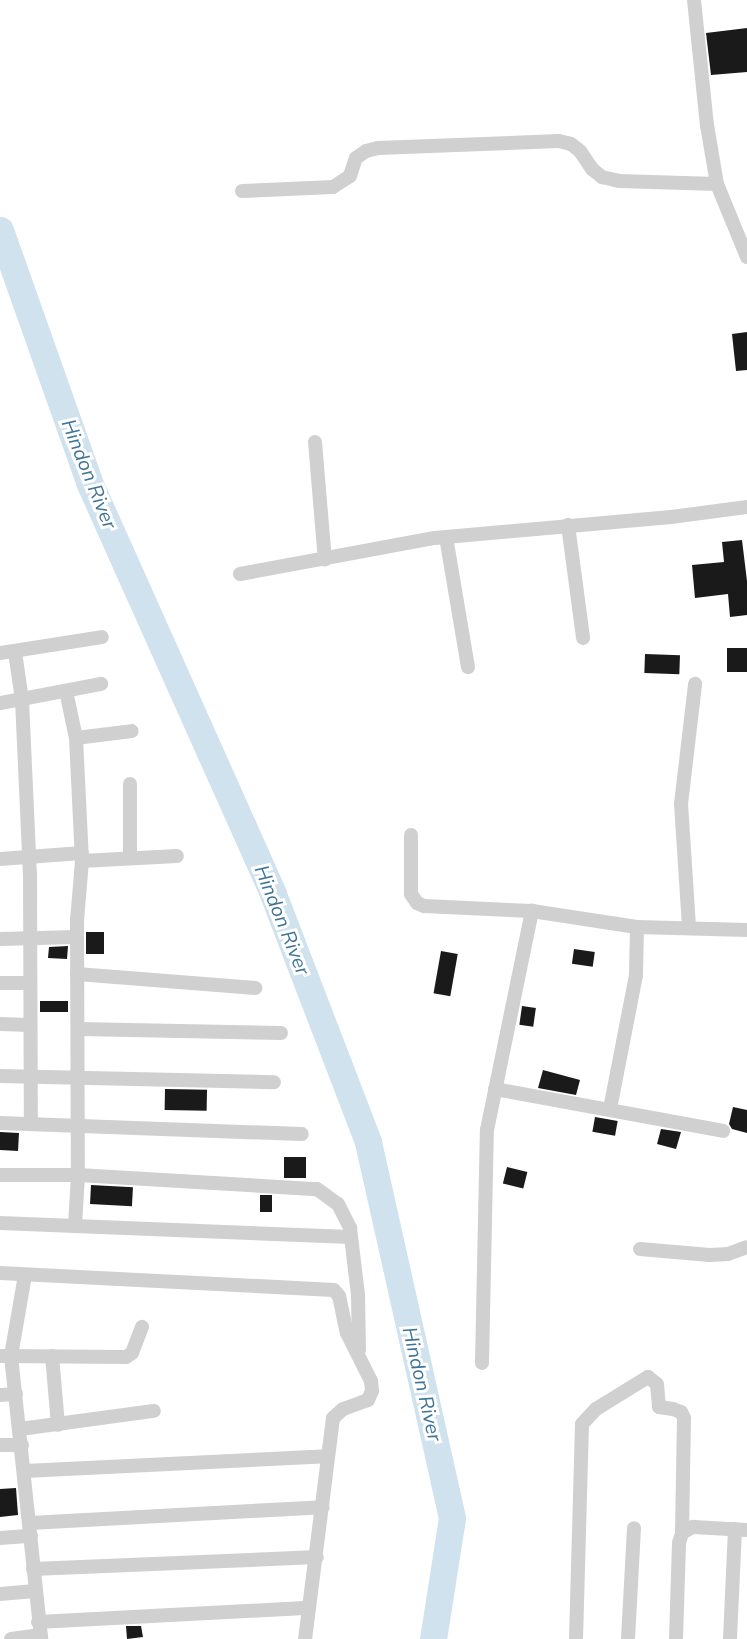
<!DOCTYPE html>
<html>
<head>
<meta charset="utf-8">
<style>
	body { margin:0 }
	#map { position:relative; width:747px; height:1639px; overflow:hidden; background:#fff; font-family:"Nunito Sans",sans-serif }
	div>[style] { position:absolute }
	.river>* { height:27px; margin:-13.5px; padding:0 13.5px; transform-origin:13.5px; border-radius:13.5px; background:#cfe2ee }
	.building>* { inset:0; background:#1a1a1a; transform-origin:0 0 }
	.street>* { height:14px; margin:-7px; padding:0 7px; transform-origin:7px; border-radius:7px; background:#d0d0d0 }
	span { translate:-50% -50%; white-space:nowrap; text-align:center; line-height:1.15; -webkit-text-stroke:6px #fff; paint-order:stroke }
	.water-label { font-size:20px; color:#3f7597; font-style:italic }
</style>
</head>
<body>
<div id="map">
	<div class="river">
		<i style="left:0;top:230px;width:267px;rotate:70.5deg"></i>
		<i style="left:89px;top:482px;width:451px;rotate:65.9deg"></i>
		<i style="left:273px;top:894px;width:266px;rotate:69deg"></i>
		<i style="left:368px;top:1142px;width:385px;rotate:77.4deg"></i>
		<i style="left:452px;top:1518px;width:122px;rotate:98.9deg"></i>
	</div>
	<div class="building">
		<i style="clip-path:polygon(747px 28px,747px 72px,711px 75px,706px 33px)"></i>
		<i style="clip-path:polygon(747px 332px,747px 370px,736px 371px,732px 334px)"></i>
		<i style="clip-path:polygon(742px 540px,747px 581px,747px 615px,730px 617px,728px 594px,695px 598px,692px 565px,724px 562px,722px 542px)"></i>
		<i style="left:747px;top:648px;width:24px;height:20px;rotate:90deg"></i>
		<i style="left:645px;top:654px;width:35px;height:19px;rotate:2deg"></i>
		<i style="left:86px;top:932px;width:18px;height:22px"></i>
		<i style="clip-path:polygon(68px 946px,67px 959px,48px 958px,49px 947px)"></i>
		<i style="left:574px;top:949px;width:21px;height:15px;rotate:8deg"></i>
		<i style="left:441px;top:951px;width:17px;height:43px;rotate:10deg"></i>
		<i style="left:40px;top:1001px;width:28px;height:11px"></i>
		<i style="left:522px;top:1006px;width:14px;height:19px;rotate:8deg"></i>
		<i style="clip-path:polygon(543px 1070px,580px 1080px,576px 1095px,538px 1088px)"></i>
		<i style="left:165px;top:1089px;width:42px;height:21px;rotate:1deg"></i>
		<i style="clip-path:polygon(733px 1107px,747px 1110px,747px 1133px,732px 1129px,729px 1124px)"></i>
		<i style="left:595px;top:1117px;width:23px;height:15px;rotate:10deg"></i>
		<i style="clip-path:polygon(661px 1129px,681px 1132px,676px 1149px,657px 1144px)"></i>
		<i style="left:0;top:1132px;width:19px;height:18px;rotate:3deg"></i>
		<i style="left:284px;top:1157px;width:22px;height:21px"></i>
		<i style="left:507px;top:1167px;width:21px;height:17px;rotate:14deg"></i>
		<i style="left:91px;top:1185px;width:42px;height:19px;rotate:3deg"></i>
		<i style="left:260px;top:1195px;width:12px;height:17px"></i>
		<i style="clip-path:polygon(16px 1488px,18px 1515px,0 1517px,0 1489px)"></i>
		<i style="clip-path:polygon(126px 1626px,141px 1626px,143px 1637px,127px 1639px)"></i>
	</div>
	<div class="street">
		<i style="left:694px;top:0;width:126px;rotate:84.1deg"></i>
		<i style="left:707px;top:125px;width:60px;rotate:80.4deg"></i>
		<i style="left:717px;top:184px;width:79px;rotate:67.7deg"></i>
		<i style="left:242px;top:191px;width:91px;rotate:-2.5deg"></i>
		<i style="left:333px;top:187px;width:20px;rotate:-33deg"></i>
		<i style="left:350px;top:176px;width:19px;rotate:-72deg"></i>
		<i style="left:356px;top:158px;width:12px;rotate:-35deg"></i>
		<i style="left:366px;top:151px;width:12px;rotate:-14deg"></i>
		<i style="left:378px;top:148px;width:181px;rotate:-2.2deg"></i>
		<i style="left:559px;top:141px;width:12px;rotate:14deg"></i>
		<i style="left:571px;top:144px;width:11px;rotate:38deg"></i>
		<i style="left:580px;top:151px;width:22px;rotate:56deg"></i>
		<i style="left:592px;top:169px;width:13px;rotate:39deg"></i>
		<i style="left:602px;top:177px;width:17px;rotate:13deg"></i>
		<i style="left:619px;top:181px;width:98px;rotate:1.8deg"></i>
		<i style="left:315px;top:442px;width:118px;rotate:85.2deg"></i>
		<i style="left:568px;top:525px;width:114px;rotate:82.4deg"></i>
		<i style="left:446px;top:537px;width:132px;rotate:80.4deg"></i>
		<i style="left:240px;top:574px;width:198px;rotate:-10.5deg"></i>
		<i style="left:435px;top:538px;width:237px;rotate:-5.1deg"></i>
		<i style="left:671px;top:517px;width:77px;rotate:-7.5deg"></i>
		<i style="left:15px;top:652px;width:49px;rotate:81.7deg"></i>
		<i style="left:22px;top:700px;width:174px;rotate:87.4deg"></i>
		<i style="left:30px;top:874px;width:249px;rotate:89.8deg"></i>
		<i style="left:0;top:653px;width:103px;rotate:-8.9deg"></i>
		<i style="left:66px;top:691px;width:48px;rotate:78deg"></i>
		<i style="left:76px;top:738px;width:123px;rotate:87.2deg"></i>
		<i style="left:82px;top:861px;width:59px;rotate:94.8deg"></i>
		<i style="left:77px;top:920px;width:255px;rotate:89.8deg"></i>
		<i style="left:78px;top:1175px;width:51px;rotate:93.4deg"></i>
		<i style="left:0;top:703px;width:103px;rotate:-10.7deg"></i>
		<i style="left:76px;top:738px;width:56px;rotate:-7.1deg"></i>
		<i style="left:130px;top:784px;width:74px;rotate:90deg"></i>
		<i style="left:411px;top:835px;width:59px;rotate:90deg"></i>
		<i style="left:411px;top:894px;width:11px;rotate:56deg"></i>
		<i style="left:417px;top:903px;width:8px;rotate:23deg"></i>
		<i style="left:424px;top:906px;width:108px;rotate:2.7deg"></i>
		<i style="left:532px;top:911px;width:106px;rotate:8.7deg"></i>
		<i style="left:637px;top:927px;width:110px;rotate:1.6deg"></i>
		<i style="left:0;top:859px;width:82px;rotate:-4.2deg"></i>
		<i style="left:82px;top:861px;width:95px;rotate:-3deg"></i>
		<i style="left:689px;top:927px;width:123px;rotate:-93.7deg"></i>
		<i style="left:681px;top:804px;width:121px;rotate:-83.3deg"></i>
		<i style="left:0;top:939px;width:77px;rotate:-1.5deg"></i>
		<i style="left:77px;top:974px;width:179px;rotate:4.5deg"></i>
		<i style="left:0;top:983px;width:30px"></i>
		<i style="left:0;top:1024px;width:30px;rotate:2deg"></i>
		<i style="left:78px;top:1029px;width:203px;rotate:1.1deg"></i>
		<i style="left:0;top:1076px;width:274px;rotate:1.3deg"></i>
		<i style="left:495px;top:1089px;width:232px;rotate:10.4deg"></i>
		<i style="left:610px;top:1109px;width:136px;rotate:-79deg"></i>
		<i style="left:636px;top:975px;width:48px;rotate:-88.8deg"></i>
		<i style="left:0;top:1123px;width:302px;rotate:2.1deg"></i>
		<i style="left:0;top:1175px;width:78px"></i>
		<i style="left:78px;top:1175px;width:239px;rotate:3.4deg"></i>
		<i style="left:317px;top:1189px;width:26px;rotate:36deg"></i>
		<i style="left:338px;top:1204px;width:27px;rotate:63deg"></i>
		<i style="left:350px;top:1228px;width:67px;rotate:83.2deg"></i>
		<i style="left:358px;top:1295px;width:55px;rotate:89deg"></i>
		<i style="left:0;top:1223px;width:351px;rotate:2.3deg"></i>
		<i style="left:640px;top:1249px;width:70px;rotate:4.9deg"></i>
		<i style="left:710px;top:1255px;width:18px;rotate:-3deg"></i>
		<i style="left:728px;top:1254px;width:20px;rotate:-20deg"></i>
		<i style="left:0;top:1273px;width:334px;rotate:2.9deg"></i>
		<i style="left:334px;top:1290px;width:8px;rotate:50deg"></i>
		<i style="left:339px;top:1296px;width:38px;rotate:78deg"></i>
		<i style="left:347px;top:1333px;width:54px;rotate:63.4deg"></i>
		<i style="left:371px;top:1381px;width:10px;rotate:84deg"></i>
		<i style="left:372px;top:1391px;width:10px;rotate:114deg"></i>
		<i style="left:368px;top:1400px;width:27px;rotate:160deg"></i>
		<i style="left:343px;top:1409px;width:13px;rotate:138deg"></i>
		<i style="left:333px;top:1418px;width:223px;rotate:97.2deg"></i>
		<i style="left:25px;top:1275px;width:82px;rotate:99.8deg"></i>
		<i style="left:11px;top:1356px;width:285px;rotate:83.9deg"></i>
		<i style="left:0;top:1356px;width:126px;rotate:0.5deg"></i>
		<i style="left:126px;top:1357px;width:7px;rotate:-34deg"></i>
		<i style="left:132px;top:1353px;width:28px;rotate:-69deg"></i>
		<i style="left:52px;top:1356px;width:69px;rotate:85deg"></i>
		<i style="left:482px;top:1363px;width:233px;rotate:-88.8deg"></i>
		<i style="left:487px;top:1130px;width:224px;rotate:-78.4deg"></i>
		<i style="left:0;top:1395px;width:16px;rotate:-4deg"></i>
		<i style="left:20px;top:1429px;width:135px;rotate:-7.7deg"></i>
		<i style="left:0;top:1445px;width:22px"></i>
		<i style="left:25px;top:1471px;width:302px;rotate:-2.8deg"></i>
		<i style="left:30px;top:1523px;width:293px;rotate:-3.1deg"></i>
		<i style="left:0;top:1538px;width:31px;rotate:-4deg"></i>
		<i style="left:33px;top:1569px;width:284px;rotate:-2.4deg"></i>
		<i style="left:0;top:1594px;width:35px;rotate:-5deg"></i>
		<i style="left:38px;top:1622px;width:271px;rotate:-3deg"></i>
		<i style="left:11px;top:1639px;width:30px;rotate:-8deg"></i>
		<i style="left:576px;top:1639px;width:215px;rotate:-88.4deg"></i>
		<i style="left:582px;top:1424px;width:21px;rotate:-47deg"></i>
		<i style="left:596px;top:1409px;width:61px;rotate:-31.6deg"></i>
		<i style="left:648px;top:1377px;width:11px;rotate:38deg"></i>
		<i style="left:657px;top:1384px;width:23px;rotate:85deg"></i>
		<i style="left:659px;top:1407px;width:14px;rotate:8deg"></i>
		<i style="left:673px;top:1409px;width:9px;rotate:21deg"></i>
		<i style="left:681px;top:1412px;width:7px;rotate:63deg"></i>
		<i style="left:684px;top:1418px;width:115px;rotate:91deg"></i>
		<i style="left:628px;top:1639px;width:111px;rotate:-86.9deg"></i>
		<i style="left:676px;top:1639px;width:96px;rotate:-88.2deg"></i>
		<i style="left:679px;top:1543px;width:10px;rotate:-73deg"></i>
		<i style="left:682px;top:1533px;width:13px;rotate:-29deg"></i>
		<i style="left:693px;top:1527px;width:54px;rotate:3.2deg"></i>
		<i style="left:730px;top:1639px;width:110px;rotate:-87.4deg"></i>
	</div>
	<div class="water-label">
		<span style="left:89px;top:474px;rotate:68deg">Hindon River</span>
		<span style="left:282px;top:920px;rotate:68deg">Hindon River</span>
		<span style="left:422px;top:1384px;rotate:77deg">Hindon River</span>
	</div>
</div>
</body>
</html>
